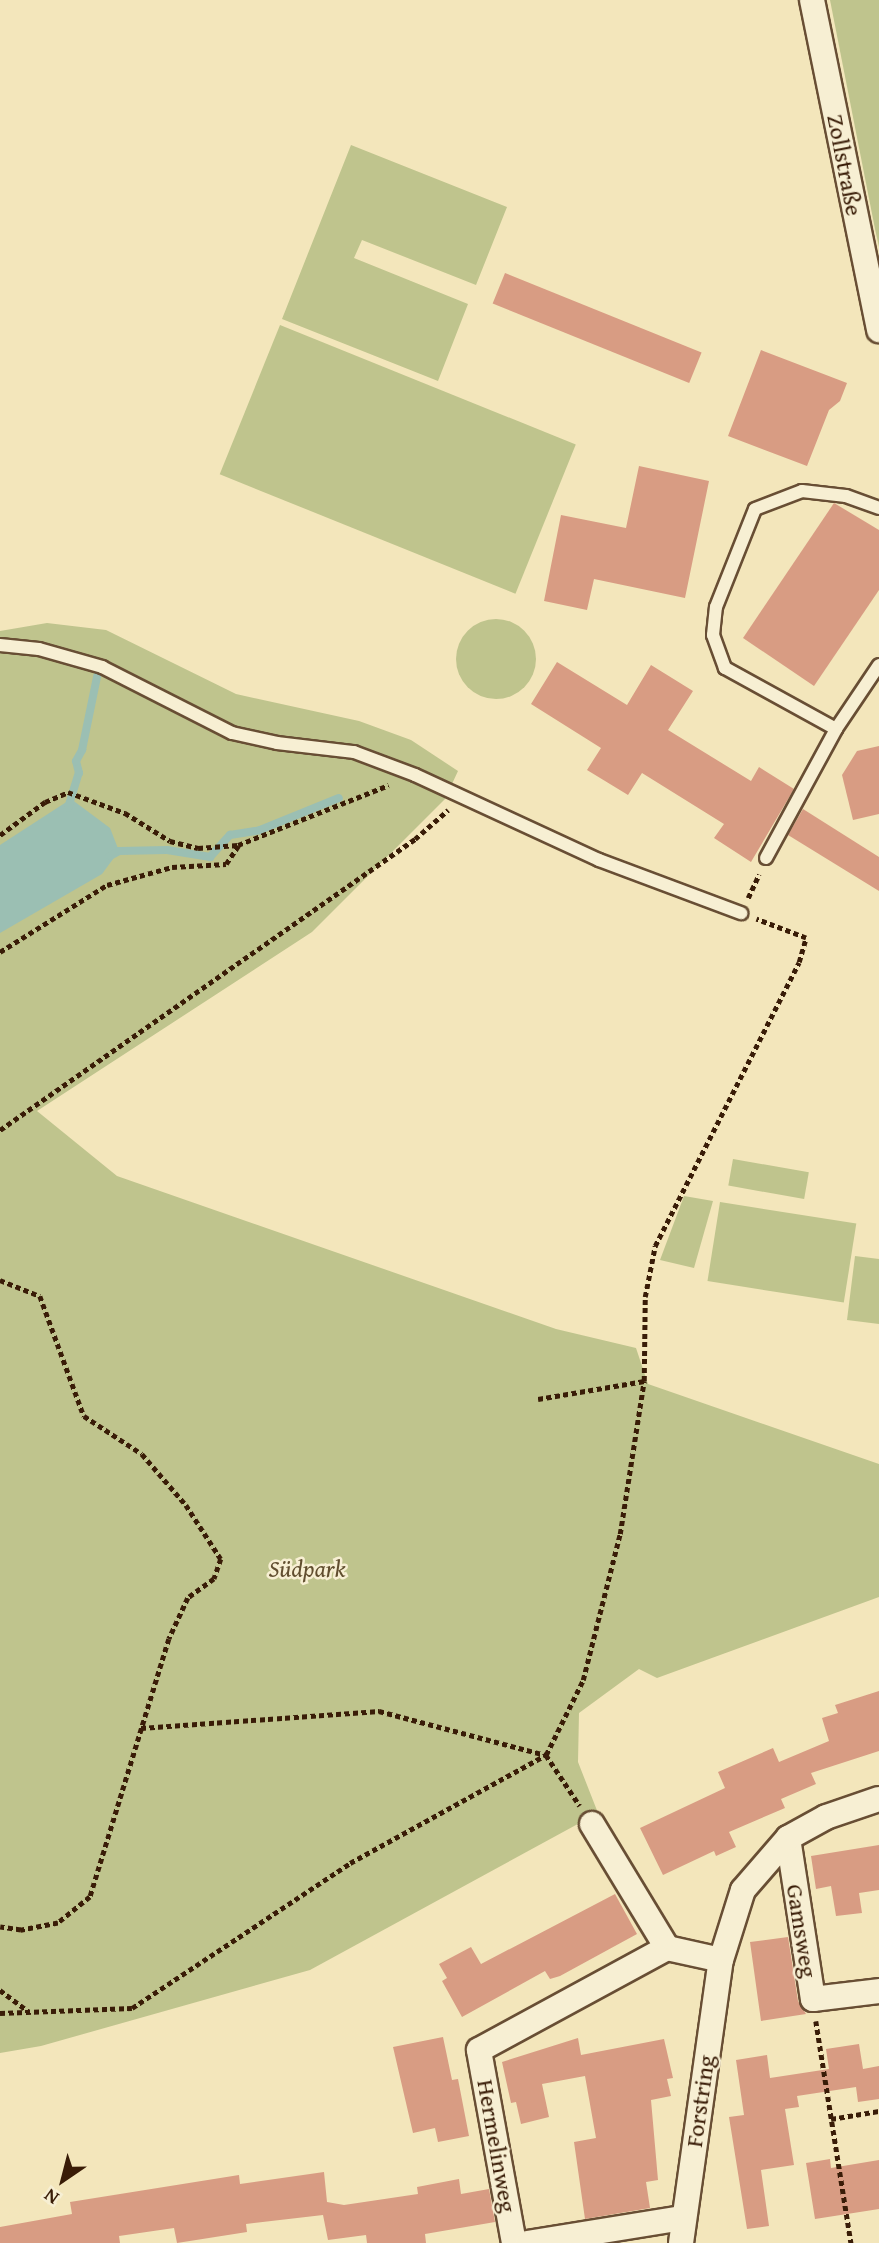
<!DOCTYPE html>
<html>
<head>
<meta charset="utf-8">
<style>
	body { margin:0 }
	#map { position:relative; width:879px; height:2243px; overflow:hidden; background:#f3e6bb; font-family:"Gentium Book Plus",serif }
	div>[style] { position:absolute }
	.green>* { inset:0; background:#bfc48d; transform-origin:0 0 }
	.round { border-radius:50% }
	.water>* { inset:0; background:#9bbfb3 }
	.stream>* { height:8px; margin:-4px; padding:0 4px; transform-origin:4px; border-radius:4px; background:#9bbfb3 }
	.building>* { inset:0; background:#d89c83; transform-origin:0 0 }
	.path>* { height:4.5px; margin-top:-2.25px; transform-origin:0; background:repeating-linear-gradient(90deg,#391c07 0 5px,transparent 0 8.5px) }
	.roads { filter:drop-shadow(2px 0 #684e34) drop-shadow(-2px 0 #684e34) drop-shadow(0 2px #684e34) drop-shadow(0 -2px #684e34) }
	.lane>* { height:12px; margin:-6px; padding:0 6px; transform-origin:6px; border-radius:6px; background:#f7efd3 }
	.street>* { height:24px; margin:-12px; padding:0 12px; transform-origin:12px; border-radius:12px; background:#f7efd3 }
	span { translate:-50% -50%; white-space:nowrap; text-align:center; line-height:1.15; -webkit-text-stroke:5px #f7efd3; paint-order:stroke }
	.street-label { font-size:24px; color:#391c07 }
	.park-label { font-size:24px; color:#614e2f; font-style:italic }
	.north { position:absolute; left:28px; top:2145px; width:70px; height:70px; -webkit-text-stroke:5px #f7efd3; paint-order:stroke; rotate:215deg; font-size:19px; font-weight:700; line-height:28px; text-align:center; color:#391c07 }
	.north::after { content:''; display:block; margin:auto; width:24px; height:32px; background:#391c07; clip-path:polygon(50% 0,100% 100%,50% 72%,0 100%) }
</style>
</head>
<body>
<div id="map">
	<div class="green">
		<i style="clip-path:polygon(830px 0,879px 0,879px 247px,875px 229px)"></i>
		<i style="clip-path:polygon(351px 145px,507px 207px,476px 285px,362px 240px,354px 258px,468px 304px,438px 381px,282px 319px)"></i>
		<i style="left:280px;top:325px;width:319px;height:161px;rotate:22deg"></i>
		<i class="round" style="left:456px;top:619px;width:80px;height:80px"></i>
		<i style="clip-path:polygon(47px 623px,106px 630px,236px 694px,359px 721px,411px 740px,458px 771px,445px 799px,312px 932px,37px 1111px,117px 1176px,556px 1329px,636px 1348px,648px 1384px,879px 1464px,879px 1597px,657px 1678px,639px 1669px,579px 1713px,578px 1762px,598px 1813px,310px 1970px,41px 2046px,0 2053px,0 631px)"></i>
		<i style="left:733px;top:1159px;width:77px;height:27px;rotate:10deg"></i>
		<i style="clip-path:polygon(684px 1196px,713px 1201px,694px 1268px,660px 1260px)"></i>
		<i style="left:720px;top:1202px;width:138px;height:80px;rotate:9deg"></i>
		<i style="clip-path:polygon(855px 1256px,879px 1259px,879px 1324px,847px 1320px)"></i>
	</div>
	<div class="water">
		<i style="clip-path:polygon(71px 799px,110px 828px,119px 851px,102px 874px,0 933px,0 845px)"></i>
	</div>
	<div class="stream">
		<i style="left:68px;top:808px;width:37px;rotate:-73deg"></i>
		<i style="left:79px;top:773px;width:12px;rotate:-104deg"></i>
		<i style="left:76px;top:761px;width:13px;rotate:-61deg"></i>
		<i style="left:82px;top:750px;width:75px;rotate:-78.4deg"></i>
		<i style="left:110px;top:856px;width:10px;rotate:-29deg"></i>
		<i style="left:119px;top:851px;width:48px;rotate:-1.2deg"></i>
		<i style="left:167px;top:850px;width:44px;rotate:9.2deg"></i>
		<i style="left:210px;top:857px;width:30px;rotate:-48deg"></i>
		<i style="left:230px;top:835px;width:30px;rotate:-9deg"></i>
		<i style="left:260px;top:830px;width:85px;rotate:-22.1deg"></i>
	</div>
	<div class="building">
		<i style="left:505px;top:273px;width:212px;height:33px;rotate:22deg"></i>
		<i style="clip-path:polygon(761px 350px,847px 383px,840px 401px,829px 410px,807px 466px,728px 436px)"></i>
		<i style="clip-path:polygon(639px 466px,709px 481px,685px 598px,594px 579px,587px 610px,544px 601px,561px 515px,626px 528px)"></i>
		<i style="clip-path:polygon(834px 503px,879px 530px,879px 590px,814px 686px,743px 638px)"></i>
		<i style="clip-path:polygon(557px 662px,627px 705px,651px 665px,693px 691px,668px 730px,751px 781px,759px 767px,794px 789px,751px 862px,714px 838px,724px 824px,642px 773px,628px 795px,587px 770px,601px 748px,531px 704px)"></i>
		<i style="clip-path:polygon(879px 746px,879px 814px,853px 820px,842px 775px,857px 751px)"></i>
		<i style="clip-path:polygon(803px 809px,879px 857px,879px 891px,788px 835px)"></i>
		<i style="clip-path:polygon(879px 1691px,879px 1751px,811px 1773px,816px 1784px,781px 1799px,785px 1808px,729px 1832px,736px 1847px,716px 1856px,714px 1851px,663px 1875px,640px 1828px,725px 1788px,718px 1772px,773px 1748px,779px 1762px,829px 1741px,822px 1718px,838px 1713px,835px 1705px)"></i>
		<i style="clip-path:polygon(879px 1845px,879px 1890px,859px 1893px,862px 1913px,836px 1916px,831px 1886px,816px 1889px,811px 1856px)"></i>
		<i style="clip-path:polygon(615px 1894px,637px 1934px,560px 1976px,550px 1979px,545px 1971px,462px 2017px,442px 1981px,447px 1978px,439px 1964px,471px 1947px,481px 1964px)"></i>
		<i style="clip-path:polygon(788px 1937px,798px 2001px,806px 2014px,761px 2021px,750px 1942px)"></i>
		<i style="clip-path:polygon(443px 2037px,452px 2080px,458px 2079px,469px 2136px,438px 2142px,435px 2128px,413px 2133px,393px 2047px)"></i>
		<i style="clip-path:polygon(578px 2038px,581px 2055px,664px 2039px,673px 2078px,667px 2079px,671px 2096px,651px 2100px,658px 2180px,646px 2182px,650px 2208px,585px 2219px,574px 2142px,596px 2138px,585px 2076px,542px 2084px,549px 2117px,521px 2124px,516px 2102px,511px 2103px,502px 2062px)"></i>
		<i style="clip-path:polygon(859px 2044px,863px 2069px,879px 2066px,879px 2099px,858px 2102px,856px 2087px,797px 2096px,799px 2107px,785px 2109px,794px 2165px,761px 2170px,769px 2226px,747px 2229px,729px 2117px,744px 2115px,736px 2060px,767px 2055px,770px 2078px,829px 2069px,826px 2049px)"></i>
		<i style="clip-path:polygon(830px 2159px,831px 2168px,879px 2160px,879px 2209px,815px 2219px,806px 2163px)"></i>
		<i style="clip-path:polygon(324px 2172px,327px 2202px,344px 2205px,418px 2194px,417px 2187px,459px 2179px,461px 2194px,489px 2189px,495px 2222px,425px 2234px,426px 2243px,367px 2243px,366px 2235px,328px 2240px,323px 2215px,246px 2224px,247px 2232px,177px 2243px,174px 2228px,119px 2236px,120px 2243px,0 2243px,0 2227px,72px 2214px,70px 2202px,239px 2175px,240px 2184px)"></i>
	</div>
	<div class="path">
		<i style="left:0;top:835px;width:56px;rotate:-36.3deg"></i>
		<i style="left:45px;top:802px;width:25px;rotate:-23deg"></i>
		<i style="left:68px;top:792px;width:61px;rotate:20.2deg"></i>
		<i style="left:125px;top:813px;width:53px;rotate:31.9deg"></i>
		<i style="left:170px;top:841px;width:29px;rotate:14deg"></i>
		<i style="left:198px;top:848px;width:40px;rotate:-4.3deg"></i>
		<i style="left:238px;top:845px;width:162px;rotate:-21.7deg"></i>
		<i style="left:748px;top:898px;width:26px;rotate:-65deg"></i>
		<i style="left:0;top:952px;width:126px;rotate:-32.1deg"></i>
		<i style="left:107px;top:885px;width:67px;rotate:-15.5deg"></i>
		<i style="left:172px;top:867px;width:54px;rotate:-3.2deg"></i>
		<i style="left:226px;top:864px;width:22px;rotate:-56deg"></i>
		<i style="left:0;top:1130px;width:507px;rotate:-35.04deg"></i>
		<i style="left:415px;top:839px;width:44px;rotate:-41.3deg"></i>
		<i style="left:0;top:1280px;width:43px;rotate:21.8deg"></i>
		<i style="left:40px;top:1296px;width:128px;rotate:69.9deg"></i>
		<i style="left:84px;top:1416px;width:69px;rotate:33.2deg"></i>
		<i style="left:142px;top:1454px;width:67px;rotate:49.2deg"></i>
		<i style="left:186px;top:1505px;width:64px;rotate:57.1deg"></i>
		<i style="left:221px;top:1559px;width:21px;rotate:109deg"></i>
		<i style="left:214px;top:1579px;width:32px;rotate:144deg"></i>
		<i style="left:188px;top:1598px;width:45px;rotate:114.9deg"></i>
		<i style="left:169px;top:1639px;width:270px;rotate:107deg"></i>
		<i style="left:90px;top:1897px;width:41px;rotate:140.9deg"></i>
		<i style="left:58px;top:1923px;width:38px;rotate:169deg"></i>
		<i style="left:21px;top:1930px;width:21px;rotate:-172deg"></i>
		<i style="left:538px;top:1399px;width:108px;rotate:-9.6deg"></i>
		<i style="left:141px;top:1728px;width:239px;rotate:-4.1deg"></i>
		<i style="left:379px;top:1711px;width:173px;rotate:14.8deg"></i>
		<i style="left:546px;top:1755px;width:61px;rotate:56.3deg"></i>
		<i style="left:0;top:1990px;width:36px;rotate:37deg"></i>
		<i style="left:0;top:2013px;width:132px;rotate:-2.2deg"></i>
		<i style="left:132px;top:2008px;width:262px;rotate:-33.6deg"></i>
		<i style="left:350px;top:1863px;width:224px;rotate:-28.9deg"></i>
		<i style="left:546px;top:1755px;width:84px;rotate:-63.7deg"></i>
		<i style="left:583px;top:1680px;width:151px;rotate:-75.8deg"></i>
		<i style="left:620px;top:1534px;width:155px;rotate:-81.1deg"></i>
		<i style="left:644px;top:1381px;width:84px;rotate:-89.3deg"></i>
		<i style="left:645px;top:1297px;width:52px;rotate:-78.9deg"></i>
		<i style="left:655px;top:1246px;width:318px;rotate:-63.1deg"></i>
		<i style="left:799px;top:962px;width:25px;rotate:-74deg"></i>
		<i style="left:806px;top:938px;width:53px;rotate:-159.2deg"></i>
		<i style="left:816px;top:2021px;width:225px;rotate:81deg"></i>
		<i style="left:831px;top:2119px;width:49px;rotate:-9.5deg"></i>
	</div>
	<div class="roads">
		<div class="lane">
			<i style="left:0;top:645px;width:39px;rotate:6deg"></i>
			<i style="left:39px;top:649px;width:66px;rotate:15.9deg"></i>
			<i style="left:102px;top:667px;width:146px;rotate:26.9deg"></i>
			<i style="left:232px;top:733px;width:46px;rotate:12.5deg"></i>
			<i style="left:277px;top:743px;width:78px;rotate:6.7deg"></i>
			<i style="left:354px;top:752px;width:65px;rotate:20.7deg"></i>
			<i style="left:415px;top:775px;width:203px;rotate:24.8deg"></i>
			<i style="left:599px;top:860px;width:152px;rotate:20.5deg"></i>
			<i style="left:836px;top:729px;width:127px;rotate:-151.2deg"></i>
			<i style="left:725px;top:668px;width:35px;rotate:-110deg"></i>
			<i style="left:713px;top:635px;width:28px;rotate:-84deg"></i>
			<i style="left:716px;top:607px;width:105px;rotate:-68.3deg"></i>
			<i style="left:755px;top:509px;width:50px;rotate:-21deg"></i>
			<i style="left:802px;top:491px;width:44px;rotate:6.5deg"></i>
			<i style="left:846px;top:496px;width:35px;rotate:20deg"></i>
			<i style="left:766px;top:858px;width:147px;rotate:-61.5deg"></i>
			<i style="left:836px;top:729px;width:77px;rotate:-56.1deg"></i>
		</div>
		<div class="street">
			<i style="left:812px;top:0;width:337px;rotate:78.5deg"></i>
			<i style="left:592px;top:1824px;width:145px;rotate:58.8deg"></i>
			<i style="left:788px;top:1838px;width:163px;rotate:81.2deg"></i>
			<i style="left:813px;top:1999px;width:66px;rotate:-6.9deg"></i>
			<i style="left:514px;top:2243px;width:196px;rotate:-100.3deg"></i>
			<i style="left:479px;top:2050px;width:214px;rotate:-28.5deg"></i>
			<i style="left:667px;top:1948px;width:55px;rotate:12.5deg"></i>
			<i style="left:528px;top:2243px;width:156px;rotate:-9.2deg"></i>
			<i style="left:681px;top:2243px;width:286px;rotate:-82deg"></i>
			<i style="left:721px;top:1960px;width:73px;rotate:-72.6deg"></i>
			<i style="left:743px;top:1890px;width:69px;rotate:-49.1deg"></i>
			<i style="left:788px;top:1838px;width:43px;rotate:-28.9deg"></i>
			<i style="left:826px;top:1817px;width:56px;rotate:-18.8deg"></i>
		</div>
	</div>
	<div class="street-label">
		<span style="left:845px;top:165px;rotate:79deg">Zollstraße</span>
		<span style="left:802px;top:1931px;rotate:81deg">Gamsweg</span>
		<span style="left:700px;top:2101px;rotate:-82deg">Forstring</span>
		<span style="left:497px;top:2146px;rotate:80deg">Hermelinweg</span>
	</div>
	<div class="park-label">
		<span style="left:307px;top:1569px">Südpark</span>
	</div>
	<div class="north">N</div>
</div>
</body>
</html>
